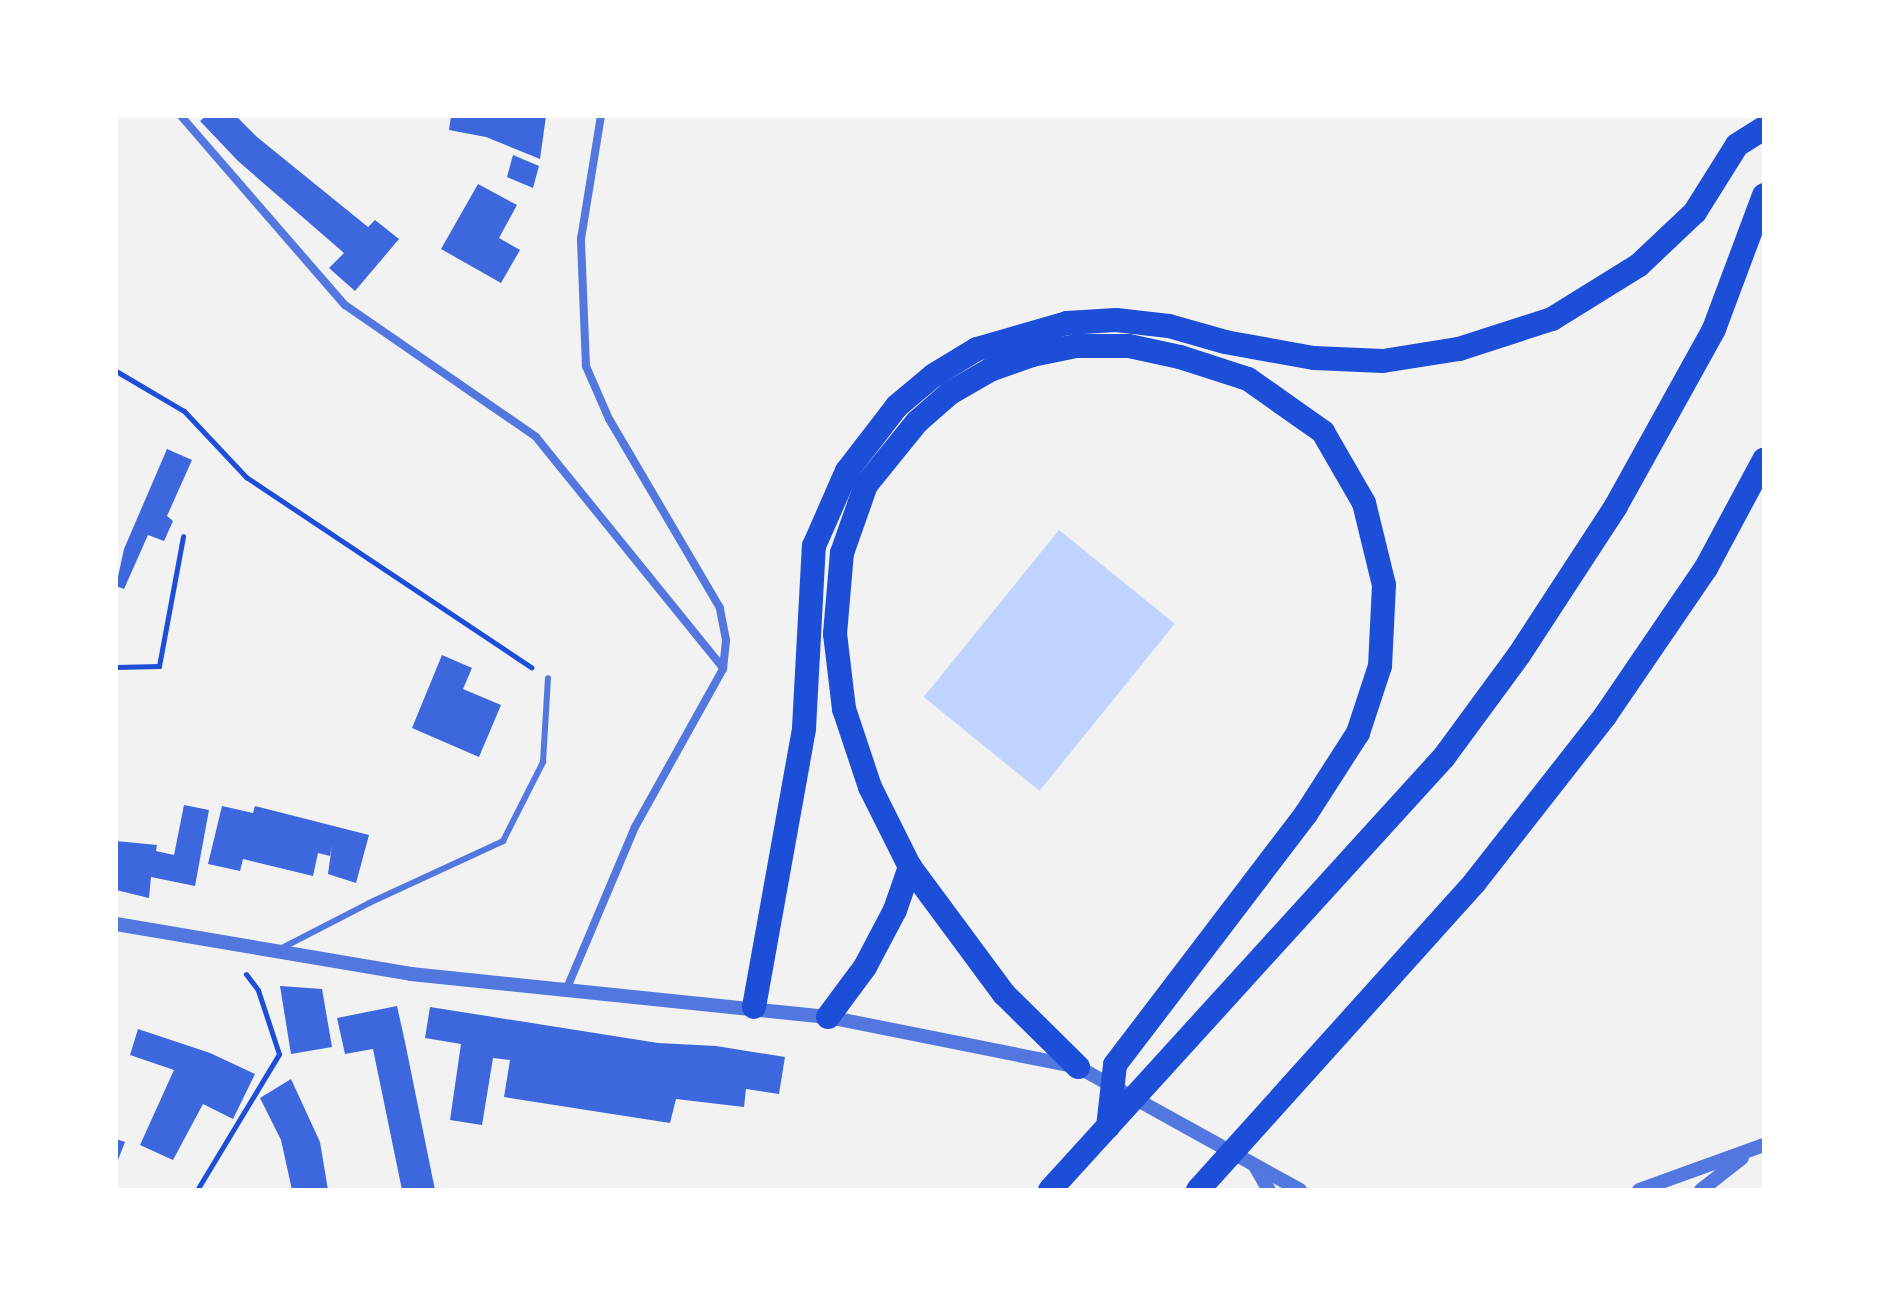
<!DOCTYPE html>
<html>
<head>
<meta charset="utf-8">
<style>
	body { margin:0 }
	#map { position:relative; width:1880px; height:1306px; overflow:hidden; background:#f2f2f2; font-family:"Libre Baskerville",serif }
	div>[style] { position:absolute }
	.water>* { inset:0; background:#bfd3fe; transform-origin:0 0 }
	.building>* { inset:0; background:#3d67dc }
	.path>* { height:5px; margin:-2.5px; padding:0 2.5px; transform-origin:2.5px; border-radius:2.5px; background:#1d4ed8 }
	.service>* { height:6px; margin:-3px; padding:0 3px; transform-origin:3px; border-radius:3px; background:#5277de }
	.minor>* { height:8px; margin:-4px; padding:0 4px; transform-origin:4px; border-radius:4px; background:#5277de }
	.tertiary>* { height:14px; margin:-7px; padding:0 7px; transform-origin:7px; border-radius:7px; background:#5277de }
	.motorway>* { height:24px; margin:-12px; padding:0 12px; transform-origin:12px; border-radius:12px; background:#1d4ed8 }
	span { translate:-50% -50%; white-space:nowrap; text-align:center; line-height:1.15; -webkit-text-stroke:7px #fff; paint-order:stroke }
	.frame { position:absolute; inset:0; border:118px solid #fff; pointer-events:none }
</style>
</head>
<body>
<div id="map">
	<div class="water">
		<i style="left:1059px;top:530px;width:149px;height:215px;rotate:39deg"></i>
	</div>
	<div class="building">
		<i style="clip-path:polygon(206px 116px,236px 116px,257px 137px,368px 227px,375px 220px,399px 239px,355px 291px,329px 268px,344px 253px,238px 161px,200px 121px)"></i>
		<i style="clip-path:polygon(451px 116px,546px 116px,540px 159px,486px 137px,449px 130px)"></i>
		<i style="clip-path:polygon(513px 155px,539px 166px,533px 188px,507px 177px)"></i>
		<i style="clip-path:polygon(478px 184px,517px 205px,499px 238px,520px 250px,501px 283px,441px 249px)"></i>
		<i style="clip-path:polygon(167px 449px,192px 460px,167px 516px,173px 521px,164px 541px,148px 535px,124px 589px,116px 586px,124px 549px)"></i>
		<i style="clip-path:polygon(442px 655px,472px 668px,463px 689px,501px 705px,479px 757px,412px 728px)"></i>
		<i style="clip-path:polygon(184px 805px,209px 810px,195px 886px,151px 877px,149px 898px,116px 890px,116px 841px,157px 845px,156px 851px,174px 855px)"></i>
		<i style="clip-path:polygon(222px 806px,253px 813px,255px 806px,369px 835px,356px 883px,328px 874px,332px 845px,330px 856px,318px 853px,313px 876px,243px 859px,240px 871px,208px 864px)"></i>
		<i style="clip-path:polygon(280px 986px,322px 989px,332px 1047px,291px 1054px)"></i>
		<i style="clip-path:polygon(397px 1006px,405px 1042px,435px 1190px,402px 1190px,373px 1049px,345px 1054px,337px 1018px)"></i>
		<i style="clip-path:polygon(430px 1007px,658px 1043px,716px 1046px,785px 1057px,779px 1094px,746px 1089px,744px 1107px,676px 1099px,670px 1123px,504px 1097px,510px 1060px,493px 1058px,482px 1125px,450px 1120px,461px 1044px,425px 1038px)"></i>
		<i style="clip-path:polygon(138px 1029px,210px 1053px,255px 1074px,233px 1119px,203px 1104px,173px 1160px,140px 1145px,174px 1070px,130px 1055px)"></i>
		<i style="clip-path:polygon(291px 1079px,320px 1142px,328px 1190px,292px 1190px,281px 1140px,260px 1098px)"></i>
		<i style="clip-path:polygon(116px 1139px,125px 1142px,116px 1165px)"></i>
	</div>
	<div class="path">
		<i style="left:116px;top:371px;width:79px;rotate:30.5deg"></i>
		<i style="left:184px;top:411px;width:91px;rotate:46.8deg"></i>
		<i style="left:246px;top:477px;width:343px;rotate:33.7deg"></i>
		<i style="left:116px;top:667px;width:43px;rotate:-1.3deg"></i>
		<i style="left:159px;top:666px;width:132px;rotate:-79.5deg"></i>
		<i style="left:197px;top:1190px;width:159px;rotate:-58.9deg"></i>
		<i style="left:279px;top:1054px;width:67px;rotate:-108.2deg"></i>
		<i style="left:258px;top:990px;width:20px;rotate:-127deg"></i>
	</div>
	<div class="service">
		<i style="left:282px;top:948px;width:98px;rotate:-27.3deg"></i>
		<i style="left:369px;top:903px;width:148px;rotate:-24.8deg"></i>
		<i style="left:503px;top:841px;width:89px;rotate:-63.1deg"></i>
		<i style="left:543px;top:762px;width:84px;rotate:-86.6deg"></i>
	</div>
	<div class="minor">
		<i style="left:181px;top:116px;width:250px;rotate:49.1deg"></i>
		<i style="left:345px;top:305px;width:232px;rotate:34.6deg"></i>
		<i style="left:536px;top:437px;width:297px;rotate:51deg"></i>
		<i style="left:567px;top:988px;width:175px;rotate:-67.1deg"></i>
		<i style="left:635px;top:827px;width:181px;rotate:-60.9deg"></i>
		<i style="left:723px;top:669px;width:29px;rotate:-84deg"></i>
		<i style="left:726px;top:640px;width:33px;rotate:-101deg"></i>
		<i style="left:720px;top:608px;width:219px;rotate:-120.4deg"></i>
		<i style="left:609px;top:419px;width:58px;rotate:-113.5deg"></i>
		<i style="left:586px;top:366px;width:127px;rotate:-92.3deg"></i>
		<i style="left:581px;top:239px;width:125px;rotate:-80.8deg"></i>
	</div>
	<div class="tertiary">
		<i style="left:116px;top:924px;width:299px;rotate:9.6deg"></i>
		<i style="left:411px;top:974px;width:419px;rotate:5.9deg"></i>
		<i style="left:828px;top:1017px;width:255px;rotate:11.3deg"></i>
		<i style="left:1078px;top:1067px;width:254px;rotate:29deg"></i>
		<i style="left:1255px;top:1166px;width:28px;rotate:60deg"></i>
		<i style="left:1639px;top:1190px;width:133px;rotate:-19.8deg"></i>
		<i style="left:1701px;top:1190px;width:52px;rotate:-38deg"></i>
	</div>
	<div class="motorway">
		<i style="left:910px;top:867px;width:158px;rotate:53.5deg"></i>
		<i style="left:1004px;top:994px;width:104px;rotate:44.6deg"></i>
		<i style="left:754px;top:1007px;width:283px;rotate:-79.8deg"></i>
		<i style="left:804px;top:728px;width:182px;rotate:-86.9deg"></i>
		<i style="left:814px;top:546px;width:82px;rotate:-66.3deg"></i>
		<i style="left:847px;top:471px;width:82px;rotate:-52.4deg"></i>
		<i style="left:897px;top:406px;width:48px;rotate:-40deg"></i>
		<i style="left:934px;top:375px;width:50px;rotate:-31.2deg"></i>
		<i style="left:977px;top:349px;width:94px;rotate:-16.1deg"></i>
		<i style="left:1067px;top:323px;width:49px;rotate:-3.5deg"></i>
		<i style="left:1116px;top:320px;width:53px;rotate:6.5deg"></i>
		<i style="left:1169px;top:326px;width:58px;rotate:15.9deg"></i>
		<i style="left:1225px;top:342px;width:90px;rotate:10.2deg"></i>
		<i style="left:1314px;top:358px;width:69px;rotate:2.5deg"></i>
		<i style="left:1383px;top:361px;width:77px;rotate:-9deg"></i>
		<i style="left:1459px;top:349px;width:98px;rotate:-17.9deg"></i>
		<i style="left:1552px;top:319px;width:102px;rotate:-31.8deg"></i>
		<i style="left:1639px;top:265px;width:77px;rotate:-43.4deg"></i>
		<i style="left:1695px;top:212px;width:79px;rotate:-57.9deg"></i>
		<i style="left:1737px;top:145px;width:32px;rotate:-32deg"></i>
		<i style="left:828px;top:1017px;width:62px;rotate:-53.5deg"></i>
		<i style="left:865px;top:967px;width:64px;rotate:-62.2deg"></i>
		<i style="left:895px;top:910px;width:46px;rotate:-70.8deg"></i>
		<i style="left:910px;top:867px;width:89px;rotate:-116.6deg"></i>
		<i style="left:870px;top:787px;width:82px;rotate:-108.4deg"></i>
		<i style="left:844px;top:709px;width:76px;rotate:-96.8deg"></i>
		<i style="left:835px;top:634px;width:81px;rotate:-85.1deg"></i>
		<i style="left:842px;top:553px;width:72px;rotate:-70.6deg"></i>
		<i style="left:866px;top:485px;width:81px;rotate:-51deg"></i>
		<i style="left:917px;top:422px;width:44px;rotate:-41.3deg"></i>
		<i style="left:950px;top:393px;width:46px;rotate:-29.9deg"></i>
		<i style="left:990px;top:370px;width:45px;rotate:-19.7deg"></i>
		<i style="left:1032px;top:355px;width:45px;rotate:-11.6deg"></i>
		<i style="left:1076px;top:346px;width:53px"></i>
		<i style="left:1129px;top:346px;width:52px;rotate:12.2deg"></i>
		<i style="left:1180px;top:357px;width:71px;rotate:17.9deg"></i>
		<i style="left:1248px;top:379px;width:92px;rotate:35.2deg"></i>
		<i style="left:1323px;top:432px;width:82px;rotate:60deg"></i>
		<i style="left:1364px;top:503px;width:84px;rotate:76.3deg"></i>
		<i style="left:1384px;top:585px;width:81px;rotate:92.8deg"></i>
		<i style="left:1380px;top:666px;width:71px;rotate:108.2deg"></i>
		<i style="left:1358px;top:733px;width:96px;rotate:122.7deg"></i>
		<i style="left:1306px;top:814px;width:315px;rotate:127.3deg"></i>
		<i style="left:1115px;top:1065px;width:62px;rotate:96.4deg"></i>
		<i style="left:1050px;top:1190px;width:585px;rotate:-47.7deg"></i>
		<i style="left:1444px;top:757px;width:127px;rotate:-53.7deg"></i>
		<i style="left:1519px;top:655px;width:178px;rotate:-56.9deg"></i>
		<i style="left:1616px;top:506px;width:202px;rotate:-61deg"></i>
		<i style="left:1714px;top:329px;width:143px;rotate:-69.5deg"></i>
		<i style="left:1198px;top:1190px;width:414px;rotate:-48deg"></i>
		<i style="left:1475px;top:882px;width:211px;rotate:-51.9deg"></i>
		<i style="left:1605px;top:716px;width:179px;rotate:-55.7deg"></i>
		<i style="left:1706px;top:568px;width:123px;rotate:-61.8deg"></i>
	</div>
	<div class="frame"></div>
</div>
</body>
</html>
